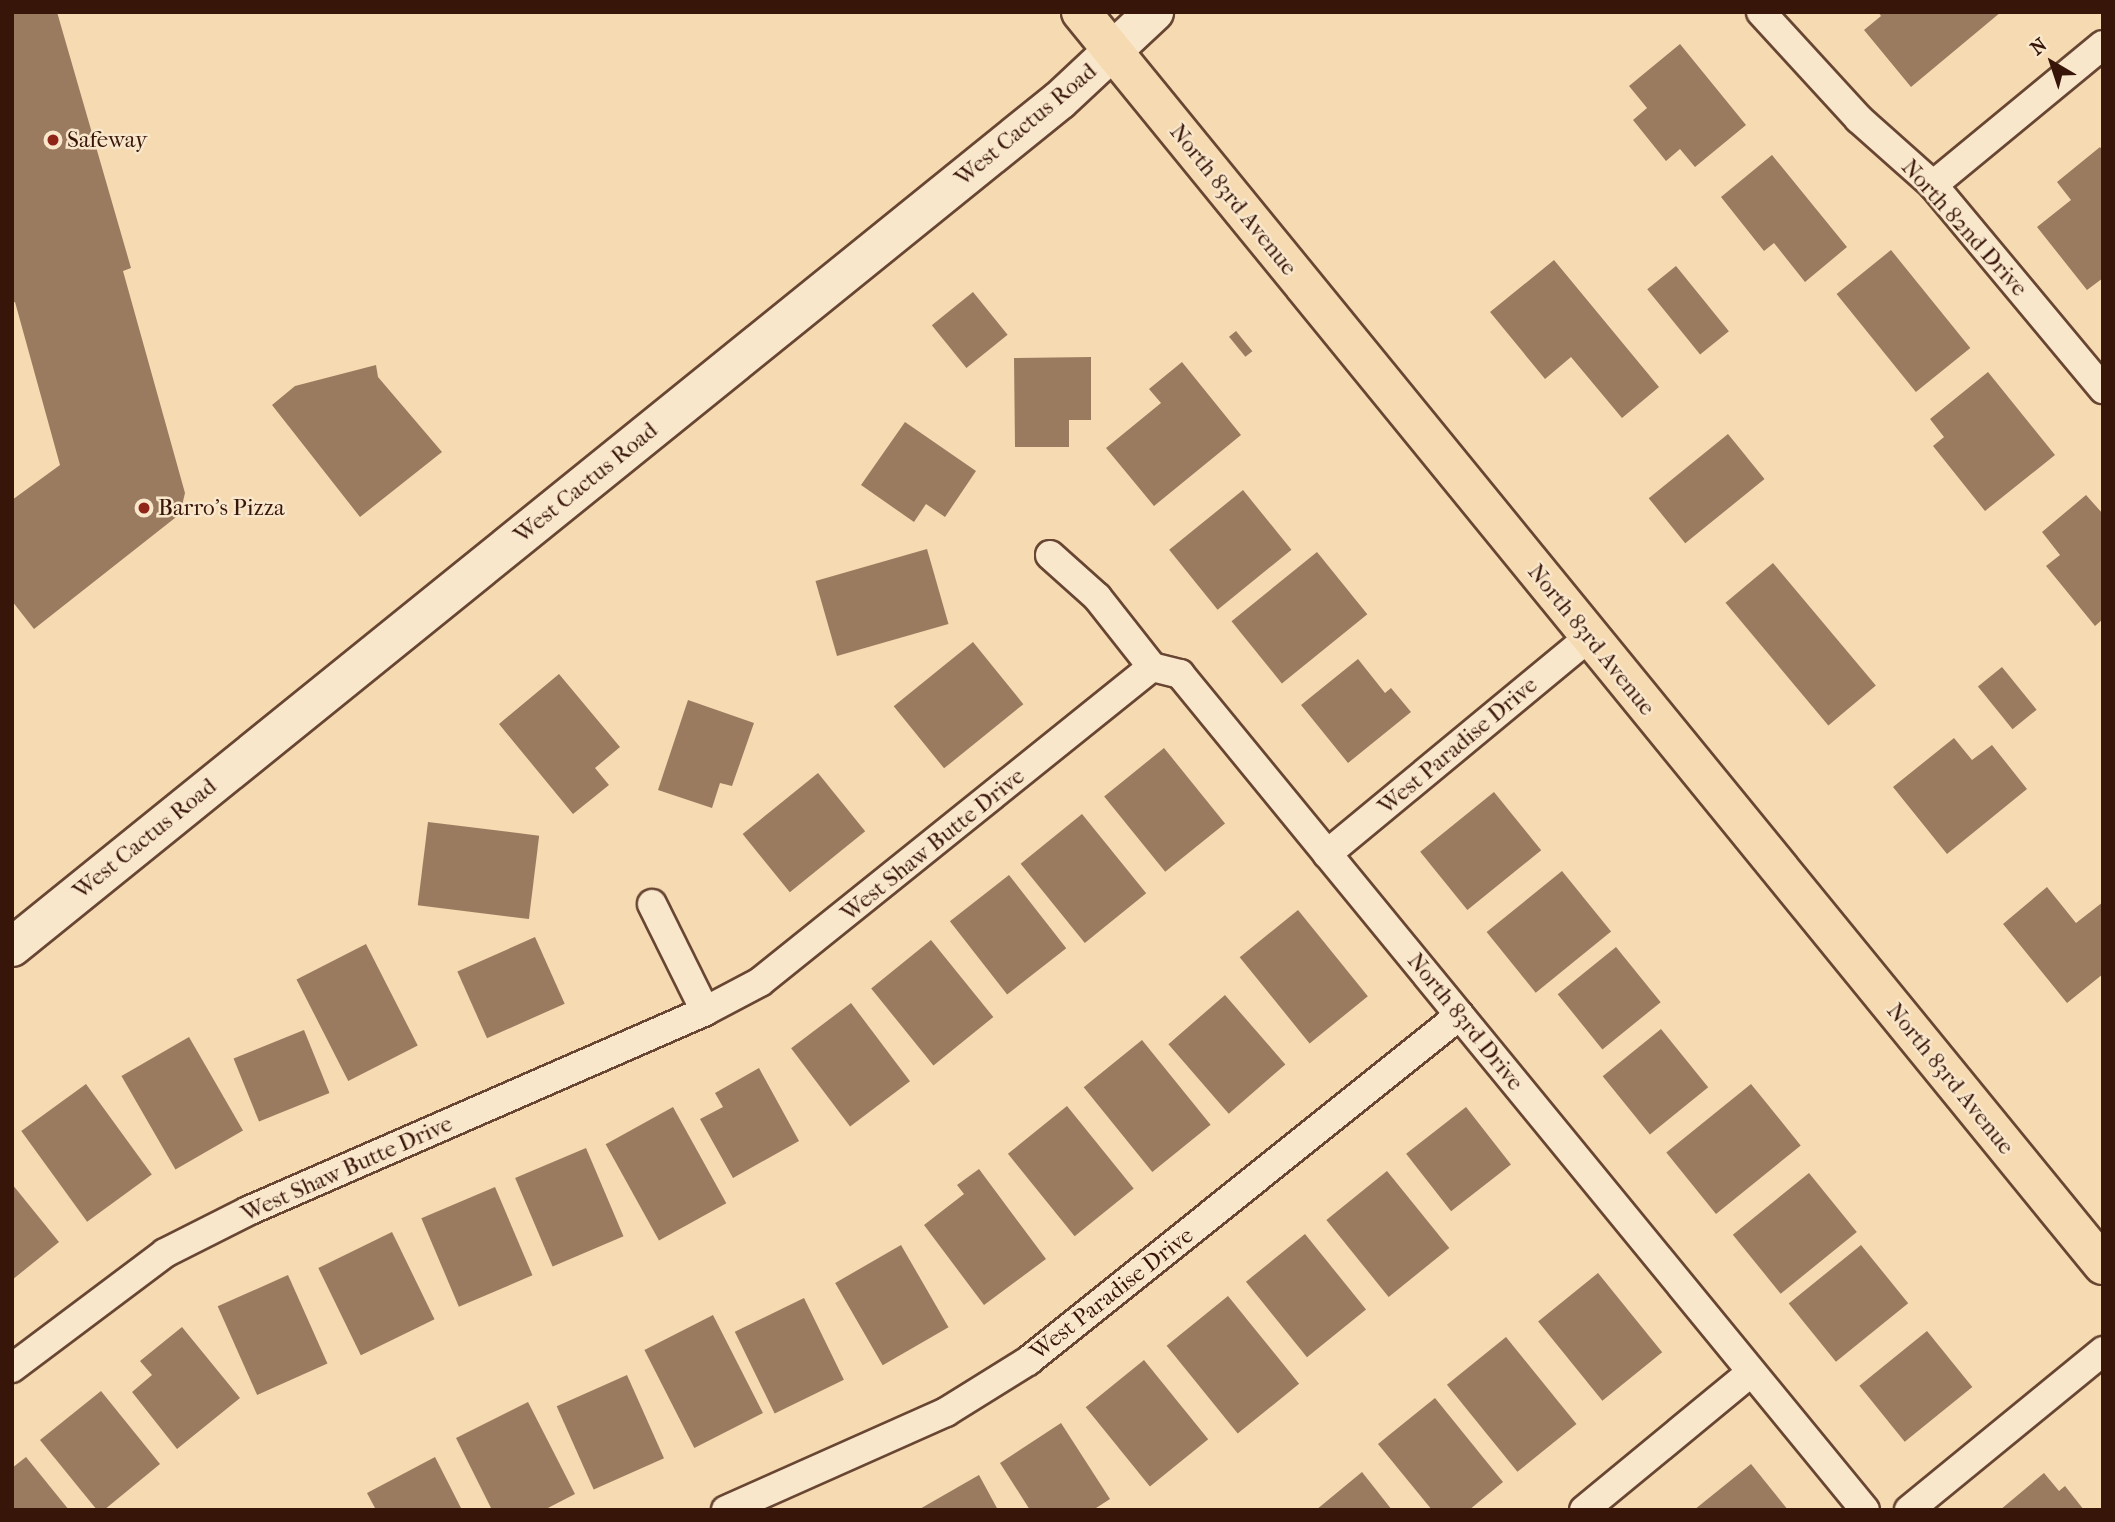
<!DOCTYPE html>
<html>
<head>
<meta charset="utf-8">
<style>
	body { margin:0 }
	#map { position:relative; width:2115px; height:1522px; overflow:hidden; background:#f6dab1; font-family:"IM FELL French Canon",serif }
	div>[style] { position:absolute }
	.building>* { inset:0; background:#9b7b60; transform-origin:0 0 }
	.roads { filter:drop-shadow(2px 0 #684633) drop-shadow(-2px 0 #684633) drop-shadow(0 2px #684633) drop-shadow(0 -2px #684633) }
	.street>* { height:28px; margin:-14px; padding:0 14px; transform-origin:14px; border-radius:14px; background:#f9e7cc }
	.secondary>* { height:38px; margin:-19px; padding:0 19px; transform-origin:19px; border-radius:19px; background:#f9e7cc }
	.primary>* { height:38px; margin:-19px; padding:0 19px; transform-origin:19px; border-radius:19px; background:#f6dab1 }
	.dots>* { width:19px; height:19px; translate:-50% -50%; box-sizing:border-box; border:4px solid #f9e7cc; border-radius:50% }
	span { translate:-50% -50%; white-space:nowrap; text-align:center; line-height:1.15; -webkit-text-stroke:5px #f9e7cc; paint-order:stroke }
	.street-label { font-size:23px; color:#381509 }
	.poi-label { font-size:23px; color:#381509 }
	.left { translate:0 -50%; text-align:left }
	.frame { position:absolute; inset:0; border:14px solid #381509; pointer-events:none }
	.north { position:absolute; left:2017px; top:28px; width:70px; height:70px; -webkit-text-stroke:5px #f9e7cc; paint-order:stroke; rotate:321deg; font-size:19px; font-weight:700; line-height:28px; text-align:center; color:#381509 }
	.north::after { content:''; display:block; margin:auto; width:24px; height:32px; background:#381509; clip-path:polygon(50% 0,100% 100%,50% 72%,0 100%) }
</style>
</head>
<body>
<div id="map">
	<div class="building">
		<i style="clip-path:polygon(12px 12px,57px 12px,131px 268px,123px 271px,185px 493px,180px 514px,34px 629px,12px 601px,12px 500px,60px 465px,15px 302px,12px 303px)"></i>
		<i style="clip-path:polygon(1878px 12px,2001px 12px,1911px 87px,1864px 30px,1881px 16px)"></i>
		<i style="clip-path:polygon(1680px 44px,1746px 125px,1695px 167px,1680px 149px,1666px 161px,1633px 120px,1647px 108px,1629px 86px)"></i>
		<i style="clip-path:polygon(2100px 147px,2103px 151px,2103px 278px,2087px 290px,2037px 227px,2071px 200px,2057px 182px)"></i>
		<i style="clip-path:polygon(1772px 155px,1847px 247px,1805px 282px,1774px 243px,1764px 251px,1721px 197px)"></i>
		<i style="left:1891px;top:250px;width:126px;height:70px;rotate:51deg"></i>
		<i style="clip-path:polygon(1554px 260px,1659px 387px,1622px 418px,1571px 357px,1545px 379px,1490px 312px)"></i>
		<i style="left:1676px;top:266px;width:84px;height:37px;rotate:51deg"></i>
		<i style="left:973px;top:292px;width:55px;height:53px;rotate:51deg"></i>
		<i style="left:1236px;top:331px;width:26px;height:9px;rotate:51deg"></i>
		<i style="clip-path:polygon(1091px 357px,1091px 420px,1069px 420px,1069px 447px,1015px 447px,1014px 358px)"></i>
		<i style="clip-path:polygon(1182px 362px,1241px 435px,1154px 506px,1106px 448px,1161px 403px,1149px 389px)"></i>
		<i style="clip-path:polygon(376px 365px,378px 377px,442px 452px,360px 517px,272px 405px,295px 386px)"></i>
		<i style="clip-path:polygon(1988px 372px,2055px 455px,1985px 511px,1933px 446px,1944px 437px,1930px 419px)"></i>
		<i style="clip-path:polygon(905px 422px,976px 471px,945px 517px,926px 504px,914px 522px,861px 485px)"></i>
		<i style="left:1728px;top:434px;width:58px;height:102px;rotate:51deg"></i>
		<i style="left:1243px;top:490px;width:77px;height:95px;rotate:51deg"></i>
		<i style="clip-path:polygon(2086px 495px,2103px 514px,2103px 619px,2095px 626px,2046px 566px,2060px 555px,2042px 532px)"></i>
		<i style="left:927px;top:549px;width:78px;height:116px;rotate:74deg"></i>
		<i style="left:1317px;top:552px;width:80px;height:110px;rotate:51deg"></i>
		<i style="left:1773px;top:563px;width:160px;height:62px;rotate:50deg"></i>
		<i style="left:973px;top:642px;width:80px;height:102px;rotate:51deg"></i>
		<i style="clip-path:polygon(1358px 659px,1385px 693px,1391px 688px,1411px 712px,1348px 763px,1301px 705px)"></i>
		<i style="left:2002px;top:667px;width:55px;height:31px;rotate:51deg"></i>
		<i style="clip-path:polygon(559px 674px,620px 747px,595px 768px,609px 785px,573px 814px,499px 724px)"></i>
		<i style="clip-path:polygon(688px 700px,754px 723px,732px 786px,720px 783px,712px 808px,658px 790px)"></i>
		<i style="clip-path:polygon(1954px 738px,1972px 760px,1992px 745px,2027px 789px,1947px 854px,1893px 787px)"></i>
		<i style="left:1164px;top:748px;width:97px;height:77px;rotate:51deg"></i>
		<i style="left:818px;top:773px;width:75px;height:97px;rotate:51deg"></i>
		<i style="left:1494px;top:792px;width:75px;height:95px;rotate:51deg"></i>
		<i style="left:1082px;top:814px;width:102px;height:79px;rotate:51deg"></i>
		<i style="left:428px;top:822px;width:112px;height:84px;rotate:7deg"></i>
		<i style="left:1562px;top:871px;width:78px;height:97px;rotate:51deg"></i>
		<i style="left:1009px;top:875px;width:93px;height:75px;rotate:52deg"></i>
		<i style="clip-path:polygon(2047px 887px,2076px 923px,2103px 902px,2103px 974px,2067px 1003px,2003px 924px)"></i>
		<i style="left:1298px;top:910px;width:111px;height:75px;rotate:51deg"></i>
		<i style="left:535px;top:937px;width:73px;height:85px;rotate:66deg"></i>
		<i style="left:931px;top:940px;width:99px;height:77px;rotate:51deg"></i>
		<i style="left:366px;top:944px;width:114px;height:78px;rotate:63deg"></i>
		<i style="left:1616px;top:947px;width:71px;height:75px;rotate:51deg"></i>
		<i style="left:1225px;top:995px;width:92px;height:75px;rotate:49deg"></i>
		<i style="left:851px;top:1003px;width:98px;height:75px;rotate:53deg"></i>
		<i style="left:1661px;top:1029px;width:75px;height:75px;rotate:51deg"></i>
		<i style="left:304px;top:1030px;width:68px;height:76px;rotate:68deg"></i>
		<i style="left:189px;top:1037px;width:108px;height:78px;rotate:60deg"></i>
		<i style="left:1142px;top:1040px;width:109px;height:75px;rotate:51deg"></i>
		<i style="clip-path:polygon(759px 1068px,799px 1141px,733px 1178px,700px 1119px,723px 1107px,715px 1093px)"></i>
		<i style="left:86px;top:1084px;width:112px;height:80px;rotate:54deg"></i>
		<i style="left:1751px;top:1084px;width:79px;height:109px;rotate:51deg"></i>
		<i style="left:1067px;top:1106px;width:106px;height:76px;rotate:51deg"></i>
		<i style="left:673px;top:1107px;width:110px;height:77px;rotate:61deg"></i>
		<i style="left:1466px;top:1107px;width:73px;height:76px;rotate:52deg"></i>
		<i style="left:586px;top:1148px;width:96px;height:77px;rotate:67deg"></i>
		<i style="clip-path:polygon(979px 1169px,1046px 1259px,984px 1305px,924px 1225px,964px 1194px,957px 1185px)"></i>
		<i style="left:1387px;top:1171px;width:99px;height:78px;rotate:51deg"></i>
		<i style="left:1809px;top:1173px;width:76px;height:98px;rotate:51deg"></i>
		<i style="clip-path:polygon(12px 1184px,59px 1242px,12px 1280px)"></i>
		<i style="left:495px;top:1187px;width:96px;height:80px;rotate:67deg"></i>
		<i style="left:392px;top:1232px;width:97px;height:82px;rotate:64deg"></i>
		<i style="left:1305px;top:1234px;width:97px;height:76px;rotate:51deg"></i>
		<i style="left:901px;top:1245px;width:95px;height:76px;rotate:60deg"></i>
		<i style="left:1861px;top:1245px;width:75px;height:93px;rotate:51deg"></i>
		<i style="left:1598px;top:1273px;width:102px;height:77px;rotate:51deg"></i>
		<i style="left:288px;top:1275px;width:97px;height:77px;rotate:66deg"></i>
		<i style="left:1228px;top:1296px;width:113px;height:79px;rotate:51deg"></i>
		<i style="left:804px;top:1298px;width:91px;height:77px;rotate:64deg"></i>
		<i style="left:713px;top:1315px;width:110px;height:77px;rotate:63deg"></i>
		<i style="clip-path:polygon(182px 1327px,240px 1398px,177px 1449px,132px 1392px,152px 1375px,140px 1361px)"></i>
		<i style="left:1927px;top:1331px;width:72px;height:87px;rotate:51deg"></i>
		<i style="left:1506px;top:1337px;width:112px;height:76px;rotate:51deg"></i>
		<i style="left:1144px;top:1360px;width:102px;height:75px;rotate:51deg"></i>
		<i style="left:627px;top:1375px;width:91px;height:77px;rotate:66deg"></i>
		<i style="clip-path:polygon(101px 1391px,160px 1464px,104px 1510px,97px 1510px,40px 1440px)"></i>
		<i style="clip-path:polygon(1435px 1398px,1503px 1482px,1469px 1510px,1432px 1510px,1378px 1444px)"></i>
		<i style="clip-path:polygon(528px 1402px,575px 1494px,544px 1510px,492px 1510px,456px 1438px)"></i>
		<i style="clip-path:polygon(1061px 1423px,1110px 1499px,1093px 1510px,1030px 1510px,1000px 1463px)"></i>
		<i style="clip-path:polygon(26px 1457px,69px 1510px,12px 1510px,12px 1468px)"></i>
		<i style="clip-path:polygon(435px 1457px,462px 1510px,376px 1510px,367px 1493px)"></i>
		<i style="clip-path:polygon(1751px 1464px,1788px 1510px,1694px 1510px)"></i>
		<i style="clip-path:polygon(1362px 1472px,1392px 1510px,1316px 1510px)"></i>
		<i style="clip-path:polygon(2044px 1473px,2059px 1491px,2065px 1486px,2084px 1510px,2000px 1510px)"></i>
		<i style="clip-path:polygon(979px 1475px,998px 1510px,918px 1510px)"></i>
	</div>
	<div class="roads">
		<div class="street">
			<i style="left:1761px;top:12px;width:145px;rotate:47.5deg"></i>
			<i style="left:1859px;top:119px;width:99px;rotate:41.7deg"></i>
			<i style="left:1933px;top:185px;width:266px;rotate:50.2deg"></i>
			<i style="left:1933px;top:185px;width:220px;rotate:-39.5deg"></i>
			<i style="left:1050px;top:555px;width:63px;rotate:41.8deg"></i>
			<i style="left:1097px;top:597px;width:89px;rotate:51.8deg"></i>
			<i style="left:1152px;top:667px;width:29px;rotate:14deg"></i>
			<i style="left:1180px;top:674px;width:1081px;rotate:50.67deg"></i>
			<i style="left:1327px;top:854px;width:340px;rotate:-39.6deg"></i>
			<i style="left:652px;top:904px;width:119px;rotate:63.6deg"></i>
			<i style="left:12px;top:1368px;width:191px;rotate:-36.9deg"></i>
			<i style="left:165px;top:1253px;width:93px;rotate:-26.8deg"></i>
			<i style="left:248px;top:1211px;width:499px;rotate:-23.6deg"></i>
			<i style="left:705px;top:1011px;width:62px;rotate:-27.8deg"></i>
			<i style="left:760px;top:982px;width:503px;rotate:-38.78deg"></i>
			<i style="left:726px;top:1510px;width:241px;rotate:-24deg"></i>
			<i style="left:946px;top:1412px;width:97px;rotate:-31.9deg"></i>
			<i style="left:1028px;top:1361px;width:553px;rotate:-38.69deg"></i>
			<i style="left:1584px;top:1510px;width:215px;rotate:-39.5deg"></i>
			<i style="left:1909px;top:1510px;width:251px;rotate:-39.3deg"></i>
		</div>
		<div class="secondary">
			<i style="left:12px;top:947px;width:1347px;rotate:-38.95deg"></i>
			<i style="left:1060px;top:100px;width:129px;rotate:-43.1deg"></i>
		</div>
		<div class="primary">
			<i style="left:1081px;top:12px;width:1617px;rotate:50.8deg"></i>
		</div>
	</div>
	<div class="dots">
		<i style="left:53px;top:140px;background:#8f2418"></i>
		<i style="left:144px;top:508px;background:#8f2418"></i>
	</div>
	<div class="street-label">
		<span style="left:1026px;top:125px;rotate:-40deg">West Cactus Road</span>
		<span style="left:1233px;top:200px;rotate:51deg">North 83rd Avenue</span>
		<span style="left:1964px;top:228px;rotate:48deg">North 82nd Drive</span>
		<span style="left:586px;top:483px;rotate:-39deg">West Cactus Road</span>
		<span style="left:1591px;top:640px;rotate:51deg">North 83rd Avenue</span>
		<span style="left:1458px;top:746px;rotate:-40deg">West Paradise Drive</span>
		<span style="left:145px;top:839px;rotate:-39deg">West Cactus Road</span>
		<span style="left:933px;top:845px;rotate:-39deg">West Shaw Butte Drive</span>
		<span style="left:1465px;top:1022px;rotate:51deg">North 83rd Drive</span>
		<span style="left:1950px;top:1079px;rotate:51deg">North 83rd Avenue</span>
		<span style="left:347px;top:1169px;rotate:-24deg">West Shaw Butte Drive</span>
		<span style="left:1112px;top:1294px;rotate:-38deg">West Paradise Drive</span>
	</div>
	<div class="poi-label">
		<span class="left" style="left:67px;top:140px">Safeway</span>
		<span class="left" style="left:158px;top:508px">Barro's Pizza</span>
	</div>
	<div class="frame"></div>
	<div class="north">N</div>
</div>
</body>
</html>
